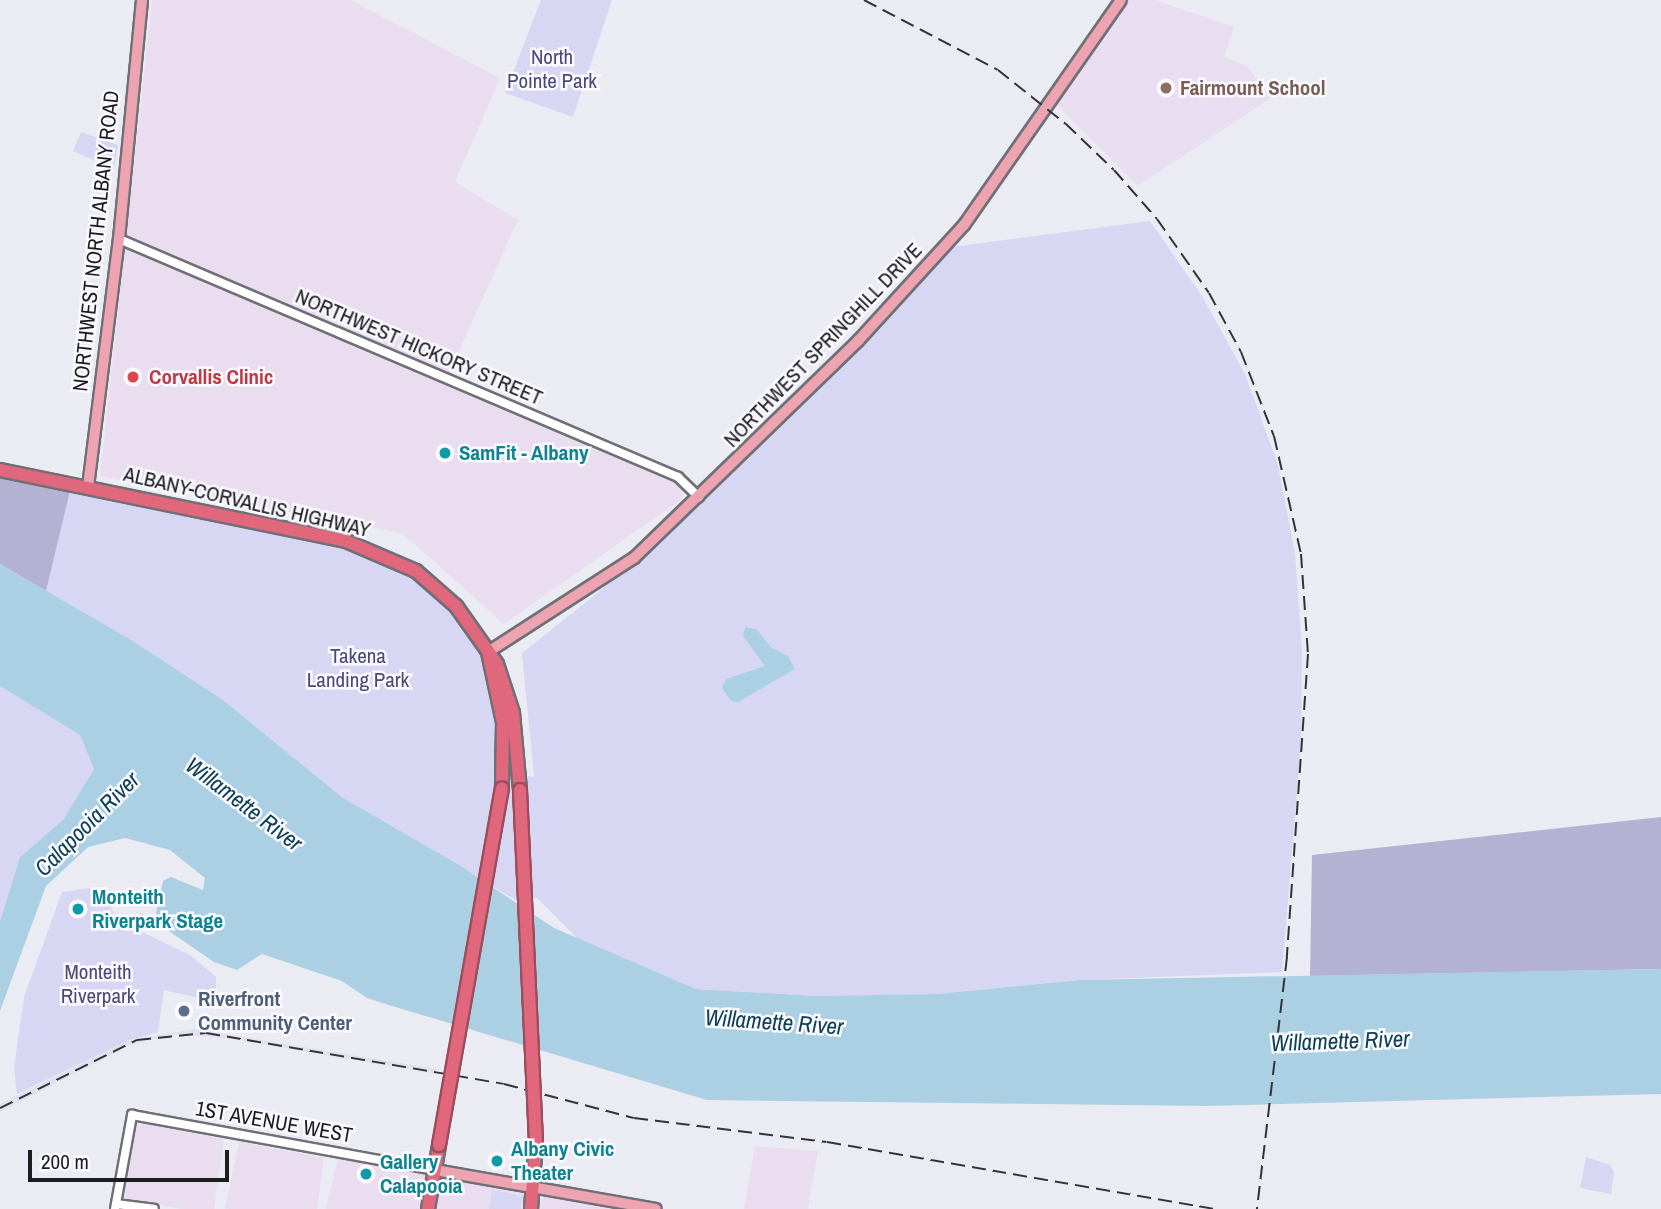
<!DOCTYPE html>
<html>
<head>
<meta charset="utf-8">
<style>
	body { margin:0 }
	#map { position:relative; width:1661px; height:1209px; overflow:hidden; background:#ebebf3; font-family:"Archivo Narrow",sans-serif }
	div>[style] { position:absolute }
	.commercial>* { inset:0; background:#eaddf0 }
	.built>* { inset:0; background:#e0e0ef }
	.education>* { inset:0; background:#e9ddf1 }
	.green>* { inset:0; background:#d8d7f3 }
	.forest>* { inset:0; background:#b3b2d3 }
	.water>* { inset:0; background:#abd0e3 }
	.roads { filter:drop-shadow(2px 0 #6f6f76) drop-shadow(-2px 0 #6f6f76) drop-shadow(0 2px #6f6f76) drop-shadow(0 -2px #6f6f76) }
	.minor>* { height:8px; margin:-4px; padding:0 4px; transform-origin:4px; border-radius:4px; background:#fff }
	.major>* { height:10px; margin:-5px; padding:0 5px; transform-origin:5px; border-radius:5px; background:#eda4b0 }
	.highway>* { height:12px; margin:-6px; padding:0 6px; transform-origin:6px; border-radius:6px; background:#e1677c }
	.rail>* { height:2px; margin-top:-1px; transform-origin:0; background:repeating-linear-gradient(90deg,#333337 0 14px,transparent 0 21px) }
	.bridges { filter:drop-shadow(2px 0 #9c4d5c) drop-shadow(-2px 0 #9c4d5c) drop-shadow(0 2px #9c4d5c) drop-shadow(0 -2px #9c4d5c) }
	.highway-bridge>* { height:12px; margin:-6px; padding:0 6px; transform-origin:6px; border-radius:6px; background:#e1677c }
	.dots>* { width:19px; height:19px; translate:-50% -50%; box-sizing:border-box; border:4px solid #f9f9ff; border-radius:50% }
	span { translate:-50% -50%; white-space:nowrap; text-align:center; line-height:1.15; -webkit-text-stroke:5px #f9f9ff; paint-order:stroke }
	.park-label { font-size:21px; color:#4c4877 }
	.education-label { font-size:21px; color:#785e54; font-weight:700 }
	.left { translate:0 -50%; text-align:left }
	.street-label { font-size:21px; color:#1d1d20 }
	.health-label { font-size:21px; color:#be3a42; font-weight:700 }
	.culture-label { font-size:21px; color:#0d838f; font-weight:700 }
	.service-label { font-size:21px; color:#4e5e75; font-weight:700 }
	.water-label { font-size:23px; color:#0f4155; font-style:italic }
	.scale { position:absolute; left:28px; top:1150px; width:201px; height:32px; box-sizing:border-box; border:4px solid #1d1d20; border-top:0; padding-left:9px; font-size:21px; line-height:24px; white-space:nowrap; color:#1d1d20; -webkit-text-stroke:5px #f9f9ff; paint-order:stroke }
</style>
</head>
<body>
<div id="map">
	<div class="commercial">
		<i style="clip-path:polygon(152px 0,350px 0,500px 78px,455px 182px,518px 220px,445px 382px,680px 485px,683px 498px,504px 624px,402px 533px,100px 476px)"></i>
		<i style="clip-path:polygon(144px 1122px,224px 1139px,214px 1209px,182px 1209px,124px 1198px,135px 1129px)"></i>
		<i style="clip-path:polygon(239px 1142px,324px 1158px,317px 1209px,225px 1209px)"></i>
		<i style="clip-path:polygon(755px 1146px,818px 1151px,808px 1209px,744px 1209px)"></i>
		<i style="clip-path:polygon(338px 1158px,424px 1175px,421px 1209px,326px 1209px)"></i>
		<i style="clip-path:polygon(444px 1177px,526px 1192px,526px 1209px,433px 1209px,438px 1180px)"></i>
		<i style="clip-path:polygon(544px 1195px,620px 1209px,537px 1209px)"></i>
	</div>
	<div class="built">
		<i style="clip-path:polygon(194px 1029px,437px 1069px,436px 1074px,234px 1039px,176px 1034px,132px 1044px,0 1112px,0 1104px,127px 1041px)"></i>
	</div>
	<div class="education">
		<i style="clip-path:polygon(1128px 0,1154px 0,1234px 27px,1224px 57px,1247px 66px,1271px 98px,1138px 186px,1057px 105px)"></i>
	</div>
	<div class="green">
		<i style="clip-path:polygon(541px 0,612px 0,573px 117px,505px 93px)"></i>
		<i style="clip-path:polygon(81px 132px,118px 145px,114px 169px,73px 151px)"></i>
		<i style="clip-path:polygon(1150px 221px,1202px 296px,1245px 374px,1278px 465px,1295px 553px,1302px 648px,1301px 743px,1282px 972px,1078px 980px,937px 994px,816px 996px,696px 989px,578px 939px,537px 898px,519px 902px,343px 798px,223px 700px,46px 591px,71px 484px,386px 555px,469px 622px,488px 673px,502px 772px,534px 777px,522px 653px,600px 591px,675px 520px,944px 248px)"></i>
		<i style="clip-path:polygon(0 686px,80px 735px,94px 769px,63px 820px,20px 857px,0 921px)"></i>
		<i style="clip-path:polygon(90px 888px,105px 895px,117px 920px,190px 955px,216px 977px,216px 1002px,164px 990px,158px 1032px,127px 1041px,17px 1094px,14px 1067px,24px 997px,62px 892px)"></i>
		<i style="clip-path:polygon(1586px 1157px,1610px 1165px,1614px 1172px,1611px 1194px,1580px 1188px)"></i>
		<i style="clip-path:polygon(492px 1190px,523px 1196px,521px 1209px,489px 1209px)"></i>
	</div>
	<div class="forest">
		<i style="clip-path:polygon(0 477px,70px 491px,46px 591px,0 564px)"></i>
		<i style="clip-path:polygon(1661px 817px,1661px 969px,1310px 976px,1312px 855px)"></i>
	</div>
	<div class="water">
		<i style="clip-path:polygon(0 564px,131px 640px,223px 700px,343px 798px,459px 865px,554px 928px,696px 989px,816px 996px,937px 994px,1078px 980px,1661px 969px,1661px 1094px,1207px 1106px,707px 1100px,392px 1006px,367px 998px,342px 981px,262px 954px,237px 970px,214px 962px,160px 925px,156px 913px,163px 881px,171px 877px,203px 890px,205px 878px,170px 850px,125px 838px,88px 847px,46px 886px,0 1011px,0 921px,20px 857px,63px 820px,94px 769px,80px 735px,0 686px)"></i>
		<i style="clip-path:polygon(745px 627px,756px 629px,772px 648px,788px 656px,795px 669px,738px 702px,731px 701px,722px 688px,726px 679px,765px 666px,743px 636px)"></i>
	</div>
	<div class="roads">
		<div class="minor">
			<i style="left:119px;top:239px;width:608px;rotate:23.06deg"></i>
			<i style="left:678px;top:477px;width:29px;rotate:44deg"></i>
			<i style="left:116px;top:1204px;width:38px;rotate:7deg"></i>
			<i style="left:115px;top:1209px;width:96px;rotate:-79.7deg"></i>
			<i style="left:132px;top:1115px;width:308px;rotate:10.3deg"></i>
		</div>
		<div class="major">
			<i style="left:88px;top:487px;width:250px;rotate:-82.9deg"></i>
			<i style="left:119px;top:239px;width:240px;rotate:-84.5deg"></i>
			<i style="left:488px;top:652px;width:174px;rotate:-32.8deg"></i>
			<i style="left:634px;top:558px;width:312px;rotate:-44.1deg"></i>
			<i style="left:858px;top:341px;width:157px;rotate:-47.6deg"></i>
			<i style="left:964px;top:225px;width:274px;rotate:-55.1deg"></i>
			<i style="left:435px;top:1170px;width:224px;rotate:10deg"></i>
		</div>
		<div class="highway">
			<i style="left:0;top:470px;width:353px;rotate:11.6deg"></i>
			<i style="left:346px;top:541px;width:76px;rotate:23.2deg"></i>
			<i style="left:416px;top:571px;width:53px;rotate:41.2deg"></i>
			<i style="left:456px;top:606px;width:71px;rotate:54.7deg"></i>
			<i style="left:497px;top:664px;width:52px;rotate:71.9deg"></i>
			<i style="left:513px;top:713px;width:77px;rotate:84.8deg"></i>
			<i style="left:488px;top:652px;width:72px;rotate:77.9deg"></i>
			<i style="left:503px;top:722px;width:67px;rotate:90.9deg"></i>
			<i style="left:428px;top:1209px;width:65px;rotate:-80.2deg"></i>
			<i style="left:531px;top:1209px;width:68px;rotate:-85.8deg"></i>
		</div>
	</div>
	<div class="rail">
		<i style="left:864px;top:0;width:151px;rotate:27.6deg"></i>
		<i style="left:998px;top:70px;width:87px;rotate:38.5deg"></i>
		<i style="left:1066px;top:124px;width:66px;rotate:43.8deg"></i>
		<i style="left:1114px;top:170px;width:65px;rotate:48.7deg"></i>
		<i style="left:1157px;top:219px;width:90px;rotate:54.9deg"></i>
		<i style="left:1209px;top:293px;width:67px;rotate:61.5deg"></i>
		<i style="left:1241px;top:352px;width:90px;rotate:68.6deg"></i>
		<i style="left:1274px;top:436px;width:121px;rotate:77.1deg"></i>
		<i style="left:1301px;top:554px;width:100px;rotate:86deg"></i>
		<i style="left:1308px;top:654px;width:304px;rotate:94deg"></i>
		<i style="left:1287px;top:957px;width:254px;rotate:96.8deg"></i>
		<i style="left:0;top:1108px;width:153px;rotate:-26.4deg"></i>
		<i style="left:137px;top:1040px;width:69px;rotate:-5.8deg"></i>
		<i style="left:206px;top:1033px;width:302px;rotate:9.7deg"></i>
		<i style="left:504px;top:1084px;width:134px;rotate:14.7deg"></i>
		<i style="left:634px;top:1118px;width:194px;rotate:7.1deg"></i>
		<i style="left:827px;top:1142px;width:393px;rotate:9.8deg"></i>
	</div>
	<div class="bridges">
		<div class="highway-bridge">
			<i style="left:520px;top:790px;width:351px;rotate:87.4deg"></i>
			<i style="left:439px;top:1145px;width:362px;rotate:-80deg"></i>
		</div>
	</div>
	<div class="dots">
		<i style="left:1166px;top:88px;background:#8d6e63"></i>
		<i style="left:133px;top:377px;background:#e0444e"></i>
		<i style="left:445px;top:453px;background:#0f9aa8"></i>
		<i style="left:78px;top:909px;background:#0f9aa8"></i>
		<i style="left:184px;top:1011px;background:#5c6f8a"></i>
		<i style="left:497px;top:1161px;background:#0f9aa8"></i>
		<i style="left:366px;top:1174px;background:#0f9aa8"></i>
	</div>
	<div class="park-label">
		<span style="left:552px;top:69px">North<br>Pointe Park</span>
		<span style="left:358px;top:668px">Takena<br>Landing Park</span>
		<span style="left:98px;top:984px">Monteith<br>Riverpark</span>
	</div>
	<div class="education-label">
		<span class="left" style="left:1180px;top:88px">Fairmount School</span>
	</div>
	<div class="street-label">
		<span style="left:96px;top:241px;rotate:-84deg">NORTHWEST NORTH ALBANY ROAD</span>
		<span style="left:823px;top:345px;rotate:-46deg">NORTHWEST SPRINGHILL DRIVE</span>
		<span style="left:419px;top:347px;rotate:23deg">NORTHWEST HICKORY STREET</span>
		<span style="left:247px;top:502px;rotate:13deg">ALBANY-CORVALLIS HIGHWAY</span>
		<span style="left:274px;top:1122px;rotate:10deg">1ST AVENUE WEST</span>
	</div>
	<div class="health-label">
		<span class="left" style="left:149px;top:377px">Corvallis Clinic</span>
	</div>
	<div class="culture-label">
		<span class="left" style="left:459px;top:453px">SamFit - Albany</span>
		<span class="left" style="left:92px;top:909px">Monteith<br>Riverpark Stage</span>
		<span class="left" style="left:511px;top:1161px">Albany Civic<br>Theater</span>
		<span class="left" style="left:380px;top:1174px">Gallery<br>Calapooia</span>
	</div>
	<div class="service-label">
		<span class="left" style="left:198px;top:1011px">Riverfront<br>Community Center</span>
	</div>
	<div class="water-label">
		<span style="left:244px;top:804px;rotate:37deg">Willamette River</span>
		<span style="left:87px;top:824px;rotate:-45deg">Calapooia River</span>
		<span style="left:774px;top:1022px;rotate:4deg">Willamette River</span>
		<span style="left:1340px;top:1041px;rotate:-2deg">Willamette River</span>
	</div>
	<div class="scale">200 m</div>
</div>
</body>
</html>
